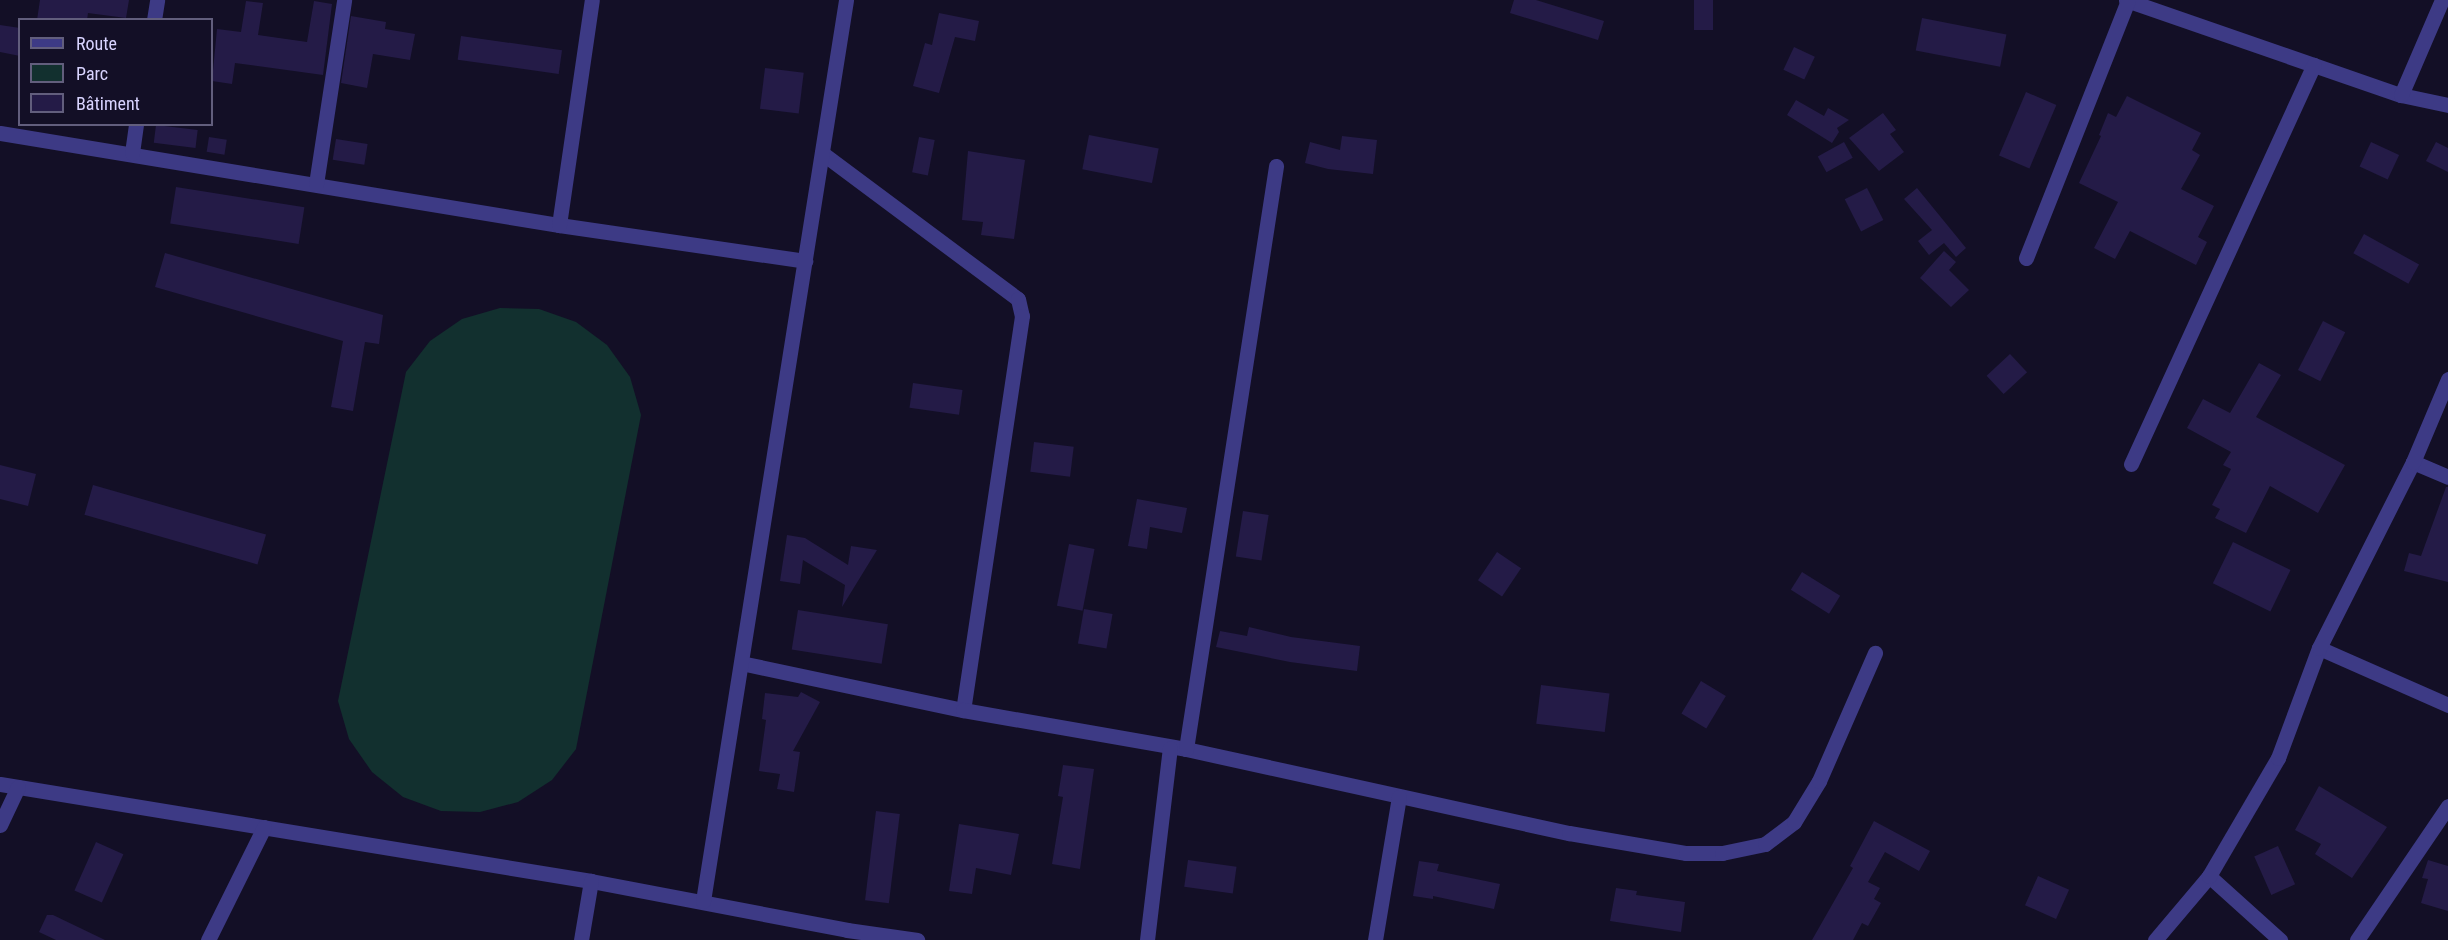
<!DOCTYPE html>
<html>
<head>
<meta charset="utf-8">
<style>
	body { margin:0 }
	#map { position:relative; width:2448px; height:940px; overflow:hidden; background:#130f26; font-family:"Roboto Condensed",sans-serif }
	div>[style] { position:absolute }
	.green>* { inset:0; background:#12302f }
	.building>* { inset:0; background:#241b47; transform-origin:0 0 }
	.minor>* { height:15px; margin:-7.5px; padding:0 7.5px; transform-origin:7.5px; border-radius:7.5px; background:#3d3a85 }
	.tertiary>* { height:15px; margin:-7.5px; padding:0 7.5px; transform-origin:7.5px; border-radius:7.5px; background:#3d3a85 }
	span { translate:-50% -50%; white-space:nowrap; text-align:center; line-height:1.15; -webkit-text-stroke:4.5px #130f26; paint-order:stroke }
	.legend { position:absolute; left:18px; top:18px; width:195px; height:108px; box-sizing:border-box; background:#130f26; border:2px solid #625e7d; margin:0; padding:8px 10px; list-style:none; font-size:18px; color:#d9d4ff }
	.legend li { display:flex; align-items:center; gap:12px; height:30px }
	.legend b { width:30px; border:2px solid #625e7d }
</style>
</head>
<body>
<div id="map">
	<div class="green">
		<i style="clip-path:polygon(500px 308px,539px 309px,576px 322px,607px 345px,630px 377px,641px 415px,576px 749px,552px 780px,518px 802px,480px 812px,441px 811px,403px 797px,372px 772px,349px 739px,338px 701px,406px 372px,430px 341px,462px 319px)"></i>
	</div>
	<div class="building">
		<i style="clip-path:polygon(40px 0,129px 0,126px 18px,88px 13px,87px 20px,37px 20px)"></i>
		<i style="clip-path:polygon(1514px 0,1536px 0,1604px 21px,1598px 40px,1510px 13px)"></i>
		<i style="left:1694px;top:0;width:19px;height:30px"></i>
		<i style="clip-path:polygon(246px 1px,263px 3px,258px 35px,307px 42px,314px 1px,332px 4px,323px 75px,235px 63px,232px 84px,212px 81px,217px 29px,241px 32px)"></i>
		<i style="clip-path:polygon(939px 13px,979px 21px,975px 41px,955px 37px,939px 93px,913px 86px,925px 43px,932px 45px)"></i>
		<i style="clip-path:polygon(351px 16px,386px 22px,385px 29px,415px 34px,410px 60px,373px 54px,367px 88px,341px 83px)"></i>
		<i style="left:1922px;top:18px;width:86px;height:33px;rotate:11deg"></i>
		<i style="clip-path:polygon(0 25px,20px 28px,20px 56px,0 52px)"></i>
		<i style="left:461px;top:36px;width:102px;height:24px;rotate:8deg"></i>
		<i style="left:1794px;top:47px;width:23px;height:25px;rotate:25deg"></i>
		<i style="left:765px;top:68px;width:39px;height:41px;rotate:7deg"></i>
		<i style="left:2026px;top:92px;width:33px;height:69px;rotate:23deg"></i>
		<i style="clip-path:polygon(2127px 96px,2201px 133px,2192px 150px,2200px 155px,2181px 189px,2214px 206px,2198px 237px,2207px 242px,2196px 265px,2130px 231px,2115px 259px,2094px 248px,2118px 202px,2079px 183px,2101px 136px,2099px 135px,2108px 113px,2116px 117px)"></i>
		<i style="clip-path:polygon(1796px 100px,1824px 116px,1828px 108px,1849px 120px,1837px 128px,1839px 132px,1832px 143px,1787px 115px)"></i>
		<i style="clip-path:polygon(1883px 113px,1896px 130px,1890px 134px,1904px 152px,1879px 171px,1849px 138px)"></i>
		<i style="left:156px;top:125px;width:42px;height:18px;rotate:7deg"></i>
		<i style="left:1089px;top:135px;width:71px;height:35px;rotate:11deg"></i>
		<i style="clip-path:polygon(1342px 136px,1377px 140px,1373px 174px,1328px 169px,1305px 163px,1310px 142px,1340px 150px)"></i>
		<i style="left:209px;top:137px;width:18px;height:15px;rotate:9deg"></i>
		<i style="left:919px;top:137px;width:16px;height:36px;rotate:11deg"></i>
		<i style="left:336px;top:139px;width:32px;height:21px;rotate:9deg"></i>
		<i style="left:1844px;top:142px;width:18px;height:30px;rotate:61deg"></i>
		<i style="left:2371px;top:142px;width:31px;height:27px;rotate:25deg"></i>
		<i style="clip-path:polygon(2436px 142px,2448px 148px,2448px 172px,2426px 161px)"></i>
		<i style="clip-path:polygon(968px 151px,1025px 160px,1014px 239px,981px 235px,983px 222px,962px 220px)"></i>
		<i style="left:176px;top:187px;width:130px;height:37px;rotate:9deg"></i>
		<i style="left:1867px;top:188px;width:36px;height:25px;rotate:63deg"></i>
		<i style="clip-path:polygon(1917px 188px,1966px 248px,1956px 257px,1944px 243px,1929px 255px,1918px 241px,1932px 230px,1904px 199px)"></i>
		<i style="left:2364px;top:234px;width:63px;height:22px;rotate:29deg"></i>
		<i style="clip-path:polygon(1944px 251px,1956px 262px,1949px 270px,1969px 290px,1951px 307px,1920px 278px)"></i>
		<i style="clip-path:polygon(165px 253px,383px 315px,379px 344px,365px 342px,353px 411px,331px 407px,343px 341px,155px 287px)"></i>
		<i style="left:2323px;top:321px;width:25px;height:55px;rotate:27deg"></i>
		<i style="left:2010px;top:354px;width:25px;height:32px;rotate:47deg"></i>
		<i style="clip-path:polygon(2259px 363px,2281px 375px,2256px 417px,2345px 465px,2318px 513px,2270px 486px,2246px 533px,2215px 518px,2220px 509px,2212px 505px,2231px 469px,2223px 465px,2231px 452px,2187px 428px,2203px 399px,2230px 413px)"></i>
		<i style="left:913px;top:383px;width:50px;height:25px;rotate:8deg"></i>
		<i style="left:1034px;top:442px;width:40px;height:30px;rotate:7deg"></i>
		<i style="clip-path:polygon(0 465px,36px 474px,28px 506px,0 499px)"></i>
		<i style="left:93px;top:485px;width:180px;height:31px;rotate:16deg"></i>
		<i style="clip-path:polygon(2446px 487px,2448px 487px,2448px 582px,2404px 571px,2409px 553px,2421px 556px)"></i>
		<i style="clip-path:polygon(1137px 499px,1187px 508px,1182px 533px,1150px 527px,1147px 549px,1128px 546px)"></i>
		<i style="left:1243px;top:511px;width:26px;height:46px;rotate:9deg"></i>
		<i style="clip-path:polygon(787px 535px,805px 538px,848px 565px,851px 546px,877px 550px,842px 607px,845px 585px,803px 560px,800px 584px,780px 581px)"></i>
		<i style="left:2233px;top:542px;width:64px;height:46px;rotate:26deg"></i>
		<i style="left:1069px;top:544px;width:26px;height:63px;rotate:11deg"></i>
		<i style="left:1497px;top:552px;width:29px;height:34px;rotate:34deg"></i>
		<i style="left:1802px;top:572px;width:45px;height:21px;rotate:32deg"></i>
		<i style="left:1084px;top:609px;width:29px;height:35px;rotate:10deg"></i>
		<i style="left:798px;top:610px;width:91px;height:40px;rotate:9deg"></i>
		<i style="clip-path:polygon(1249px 627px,1291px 637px,1360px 646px,1357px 671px,1290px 662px,1216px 647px,1220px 631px,1247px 636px)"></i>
		<i style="left:1701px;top:681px;width:29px;height:38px;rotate:31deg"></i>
		<i style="left:1541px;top:685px;width:69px;height:39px;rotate:7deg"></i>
		<i style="clip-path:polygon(801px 692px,820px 702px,793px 751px,800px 752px,794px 792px,777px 789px,780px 774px,759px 771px,766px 720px,762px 719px,765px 693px,798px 697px)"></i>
		<i style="clip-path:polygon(1063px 765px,1094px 769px,1080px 869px,1052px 864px,1063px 797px,1058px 796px)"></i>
		<i style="clip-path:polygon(2319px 786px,2387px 827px,2352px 878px,2315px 854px,2321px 844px,2295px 830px)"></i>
		<i style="left:876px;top:811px;width:24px;height:90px;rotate:7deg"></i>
		<i style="clip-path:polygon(1874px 821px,1930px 851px,1919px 871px,1885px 852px,1868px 882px,1880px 888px,1874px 899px,1881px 903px,1868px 926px,1862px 923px,1853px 940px,1812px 940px,1853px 868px,1850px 866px)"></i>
		<i style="clip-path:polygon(959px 824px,1019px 834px,1011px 875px,976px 868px,972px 894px,949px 891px)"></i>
		<i style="left:96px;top:842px;width:30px;height:53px;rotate:24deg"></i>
		<i style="left:2278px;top:846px;width:42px;height:26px;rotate:66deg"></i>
		<i style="left:1188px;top:860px;width:49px;height:27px;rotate:8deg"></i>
		<i style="clip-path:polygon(2428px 860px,2448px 866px,2448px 911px,2421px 903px,2428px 879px,2422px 878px)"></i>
		<i style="clip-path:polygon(1419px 861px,1439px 864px,1437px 871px,1500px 884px,1494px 909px,1433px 896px,1433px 899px,1413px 896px)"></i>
		<i style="left:2038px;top:876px;width:34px;height:32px;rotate:24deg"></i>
		<i style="clip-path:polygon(1616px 888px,1637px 891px,1636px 895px,1685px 902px,1681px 932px,1610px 921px)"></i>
		<i style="clip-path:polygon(47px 915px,53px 915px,105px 940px,56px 940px,39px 932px)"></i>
	</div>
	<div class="minor">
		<i style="left:2126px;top:0;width:291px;rotate:19.1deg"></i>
		<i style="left:2401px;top:95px;width:48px;rotate:12deg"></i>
		<i style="left:154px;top:20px;width:20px;rotate:-81deg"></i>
		<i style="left:2401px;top:95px;width:103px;rotate:-66.7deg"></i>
		<i style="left:0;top:133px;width:567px;rotate:9.35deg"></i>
		<i style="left:559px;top:225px;width:249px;rotate:8.3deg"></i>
		<i style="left:132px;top:153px;width:29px;rotate:-82deg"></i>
		<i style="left:822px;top:153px;width:244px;rotate:36.7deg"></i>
		<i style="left:1018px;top:299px;width:17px;rotate:77deg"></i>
		<i style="left:1022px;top:316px;width:398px;rotate:98.5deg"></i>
		<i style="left:316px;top:184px;width:186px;rotate:-81.3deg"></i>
		<i style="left:559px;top:225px;width:227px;rotate:-81.7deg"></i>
		<i style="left:2026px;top:258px;width:277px;rotate:-68.4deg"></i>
		<i style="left:2413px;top:462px;width:38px;rotate:23deg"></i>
		<i style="left:2131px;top:464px;width:439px;rotate:-65.4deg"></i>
		<i style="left:2319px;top:648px;width:141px;rotate:23.8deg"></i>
		<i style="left:741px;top:663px;width:227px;rotate:12deg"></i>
		<i style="left:963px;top:710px;width:226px;rotate:9.9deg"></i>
		<i style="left:1186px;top:749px;width:392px;rotate:12.4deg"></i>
		<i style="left:1569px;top:833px;width:119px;rotate:9.7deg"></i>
		<i style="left:1686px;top:853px;width:36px"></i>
		<i style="left:1722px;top:853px;width:44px;rotate:-11.8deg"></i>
		<i style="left:1765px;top:844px;width:36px;rotate:-37deg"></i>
		<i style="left:1794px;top:822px;width:48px;rotate:-58.6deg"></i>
		<i style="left:1819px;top:781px;width:140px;rotate:-66.4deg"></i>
		<i style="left:1186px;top:749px;width:590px;rotate:-81.22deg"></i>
		<i style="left:0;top:784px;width:599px;rotate:9.32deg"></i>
		<i style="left:591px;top:881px;width:261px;rotate:10.8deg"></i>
		<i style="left:847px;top:930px;width:71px;rotate:8.1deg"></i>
		<i style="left:0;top:825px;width:42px;rotate:-64.7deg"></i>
		<i style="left:2209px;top:876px;width:96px;rotate:42deg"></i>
		<i style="left:703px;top:901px;width:912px;rotate:-80.98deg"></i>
		<i style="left:581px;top:940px;width:60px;rotate:-80.4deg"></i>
		<i style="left:1147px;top:940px;width:193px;rotate:-83.2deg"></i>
		<i style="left:1375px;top:940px;width:145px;rotate:-80.5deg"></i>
		<i style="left:2155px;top:940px;width:84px;rotate:-49.8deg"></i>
		<i style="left:2209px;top:876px;width:137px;rotate:-59.7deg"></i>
		<i style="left:2278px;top:758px;width:117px;rotate:-69.6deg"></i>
		<i style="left:2319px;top:648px;width:208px;rotate:-63.2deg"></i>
		<i style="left:2413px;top:462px;width:90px;rotate:-67.1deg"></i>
		<i style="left:2357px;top:940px;width:162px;rotate:-55.8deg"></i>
	</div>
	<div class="tertiary">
		<i style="left:208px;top:940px;width:126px;rotate:-63.6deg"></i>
	</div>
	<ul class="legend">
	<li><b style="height:8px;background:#3d3a85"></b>Route</li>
	<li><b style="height:16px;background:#12302f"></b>Parc</li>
	<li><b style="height:16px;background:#241b47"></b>Bâtiment</li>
	</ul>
</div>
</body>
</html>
